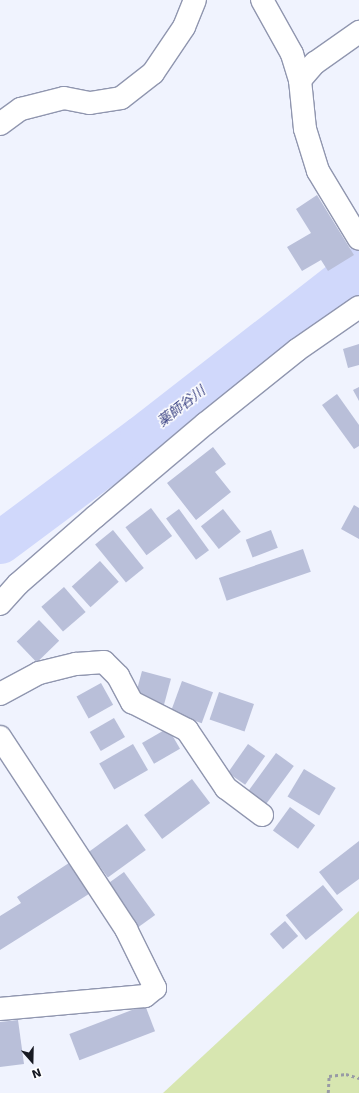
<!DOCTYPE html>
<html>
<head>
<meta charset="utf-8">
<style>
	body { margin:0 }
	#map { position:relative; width:359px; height:1093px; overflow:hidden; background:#f0f3fe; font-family:"DejaVu Sans","Noto Sans JP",sans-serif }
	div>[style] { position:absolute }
	.green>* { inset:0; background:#d7e6b0 }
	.river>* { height:43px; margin:-21.5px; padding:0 21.5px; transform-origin:21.5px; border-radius:21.5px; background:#d0d8fb }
	.building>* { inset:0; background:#b9bfd9; transform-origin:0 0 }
	.path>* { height:2.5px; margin-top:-1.25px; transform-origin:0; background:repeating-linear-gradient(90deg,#999ba5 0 3px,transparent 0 6px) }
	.roads { filter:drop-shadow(1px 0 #9096af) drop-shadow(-1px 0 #9096af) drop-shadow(0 1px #9096af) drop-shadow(0 -1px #9096af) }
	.minor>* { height:22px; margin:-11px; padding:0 11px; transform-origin:11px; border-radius:11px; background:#fff }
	span { translate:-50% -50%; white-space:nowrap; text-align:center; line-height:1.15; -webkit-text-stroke:3px #fff; paint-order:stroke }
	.water-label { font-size:14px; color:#384083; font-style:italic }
	.north { position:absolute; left:12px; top:1041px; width:40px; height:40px; -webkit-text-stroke:3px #fff; paint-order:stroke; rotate:160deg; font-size:11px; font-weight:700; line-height:16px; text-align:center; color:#171922 }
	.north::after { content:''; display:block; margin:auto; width:14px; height:18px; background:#171922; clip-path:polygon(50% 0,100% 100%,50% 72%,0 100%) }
</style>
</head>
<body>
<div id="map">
	<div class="green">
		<i style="clip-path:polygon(359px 911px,359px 1093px,163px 1093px)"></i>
	</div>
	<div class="river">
		<i style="left:0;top:542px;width:176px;rotate:-36.7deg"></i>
		<i style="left:141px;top:437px;width:276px;rotate:-37.9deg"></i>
	</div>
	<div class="building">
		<i style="clip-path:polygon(317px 195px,354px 255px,328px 271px,321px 260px,302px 271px,287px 247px,311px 233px,296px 209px)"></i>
		<i style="clip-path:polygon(359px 344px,359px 365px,348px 368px,343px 349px)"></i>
		<i style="clip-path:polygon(359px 387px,359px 401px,353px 390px)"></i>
		<i style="clip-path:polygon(337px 394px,359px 425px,359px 446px,354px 449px,322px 405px)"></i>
		<i style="clip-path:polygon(213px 447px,226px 464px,215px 472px,231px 492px,196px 520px,167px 483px)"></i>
		<i style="clip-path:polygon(354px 505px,359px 508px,359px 539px,341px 529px)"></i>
		<i style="left:151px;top:508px;width:35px;height:32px;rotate:53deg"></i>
		<i style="left:179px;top:509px;width:51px;height:16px;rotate:54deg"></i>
		<i style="left:223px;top:509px;width:29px;height:28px;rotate:52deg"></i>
		<i style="left:113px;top:530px;width:49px;height:23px;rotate:51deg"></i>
		<i style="left:271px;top:530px;width:19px;height:27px;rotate:69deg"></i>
		<i style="left:303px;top:549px;width:24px;height:89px;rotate:71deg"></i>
		<i style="left:100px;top:561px;width:28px;height:38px;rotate:48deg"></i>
		<i style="left:64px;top:587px;width:33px;height:30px;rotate:49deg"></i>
		<i style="left:39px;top:620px;width:29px;height:31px;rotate:46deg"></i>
		<i style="left:142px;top:671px;width:30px;height:29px;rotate:15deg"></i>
		<i style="left:182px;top:681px;width:33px;height:33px;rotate:20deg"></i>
		<i style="left:101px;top:683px;width:25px;height:28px;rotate:61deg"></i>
		<i style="left:219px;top:692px;width:37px;height:29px;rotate:19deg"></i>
		<i style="left:114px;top:718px;width:22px;height:28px;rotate:60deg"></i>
		<i style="left:168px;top:728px;width:24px;height:30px;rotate:60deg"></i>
		<i style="left:133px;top:744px;width:30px;height:39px;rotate:60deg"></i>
		<i style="left:248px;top:744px;width:21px;height:35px;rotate:35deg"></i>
		<i style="left:276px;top:753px;width:22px;height:48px;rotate:36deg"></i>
		<i style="left:304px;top:769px;width:37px;height:32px;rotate:31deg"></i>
		<i style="left:192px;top:779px;width:30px;height:60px;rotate:53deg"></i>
		<i style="left:290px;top:807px;width:31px;height:29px;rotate:36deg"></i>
		<i style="left:127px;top:824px;width:32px;height:47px;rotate:54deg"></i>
		<i style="clip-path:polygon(359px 841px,359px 879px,337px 895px,319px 872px)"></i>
		<i style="clip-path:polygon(72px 861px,92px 892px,0 950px,0 916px,21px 903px,17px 897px)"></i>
		<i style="left:124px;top:872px;width:53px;height:24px;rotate:54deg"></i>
		<i style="left:323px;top:885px;width:32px;height:48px;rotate:51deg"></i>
		<i style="left:285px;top:921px;width:20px;height:20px;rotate:49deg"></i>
		<i style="left:145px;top:1005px;width:28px;height:81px;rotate:69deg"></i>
		<i style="clip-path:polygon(18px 1020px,24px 1064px,0 1067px,0 1022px)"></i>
	</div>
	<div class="path">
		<i style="left:328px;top:1093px;width:17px;rotate:-87deg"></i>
		<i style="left:329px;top:1076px;width:17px;rotate:-7deg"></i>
		<i style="left:346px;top:1074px;width:14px;rotate:17deg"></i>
	</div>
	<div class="roads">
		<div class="minor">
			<i style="left:262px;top:0;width:62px;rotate:60.9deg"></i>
			<i style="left:292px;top:54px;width:27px;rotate:73deg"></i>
			<i style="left:300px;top:80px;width:49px;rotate:84.2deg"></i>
			<i style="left:305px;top:129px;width:44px;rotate:72.8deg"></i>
			<i style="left:318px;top:171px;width:79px;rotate:58.9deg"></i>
			<i style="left:300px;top:80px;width:23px;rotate:-49deg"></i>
			<i style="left:315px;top:63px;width:54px;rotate:-35.2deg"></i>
			<i style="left:0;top:124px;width:26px;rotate:-36deg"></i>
			<i style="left:21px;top:109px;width:44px;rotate:-14.3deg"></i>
			<i style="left:64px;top:98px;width:26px;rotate:11deg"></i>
			<i style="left:90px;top:103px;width:31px;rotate:-9deg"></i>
			<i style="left:121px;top:98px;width:41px;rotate:-38deg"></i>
			<i style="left:153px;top:73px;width:55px;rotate:-56deg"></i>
			<i style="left:184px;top:27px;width:29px;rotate:-68deg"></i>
			<i style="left:0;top:604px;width:27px;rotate:-48deg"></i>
			<i style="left:18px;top:584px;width:103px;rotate:-41.1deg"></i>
			<i style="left:96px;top:516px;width:143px;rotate:-40.2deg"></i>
			<i style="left:205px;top:424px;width:118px;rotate:-38.8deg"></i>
			<i style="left:297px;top:350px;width:75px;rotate:-34.7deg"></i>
			<i style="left:0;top:694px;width:44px;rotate:-28.3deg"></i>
			<i style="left:39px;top:673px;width:38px;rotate:-14deg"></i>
			<i style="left:76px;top:664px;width:28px;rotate:-4deg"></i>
			<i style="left:104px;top:662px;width:20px;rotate:45deg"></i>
			<i style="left:118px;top:676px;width:30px;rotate:62deg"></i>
			<i style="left:132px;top:702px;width:62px;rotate:27deg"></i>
			<i style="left:187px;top:730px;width:70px;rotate:56.1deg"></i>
			<i style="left:226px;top:788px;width:45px;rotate:36.9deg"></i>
			<i style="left:0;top:737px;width:230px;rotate:56.7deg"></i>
			<i style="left:126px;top:929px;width:66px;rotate:63.8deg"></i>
			<i style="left:155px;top:988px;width:13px;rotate:141deg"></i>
			<i style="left:145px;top:996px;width:146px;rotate:174.9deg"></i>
		</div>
	</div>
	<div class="water-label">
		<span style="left:181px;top:406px;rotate:-38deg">薬師谷川</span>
	</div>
	<div class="north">N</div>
</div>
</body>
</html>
